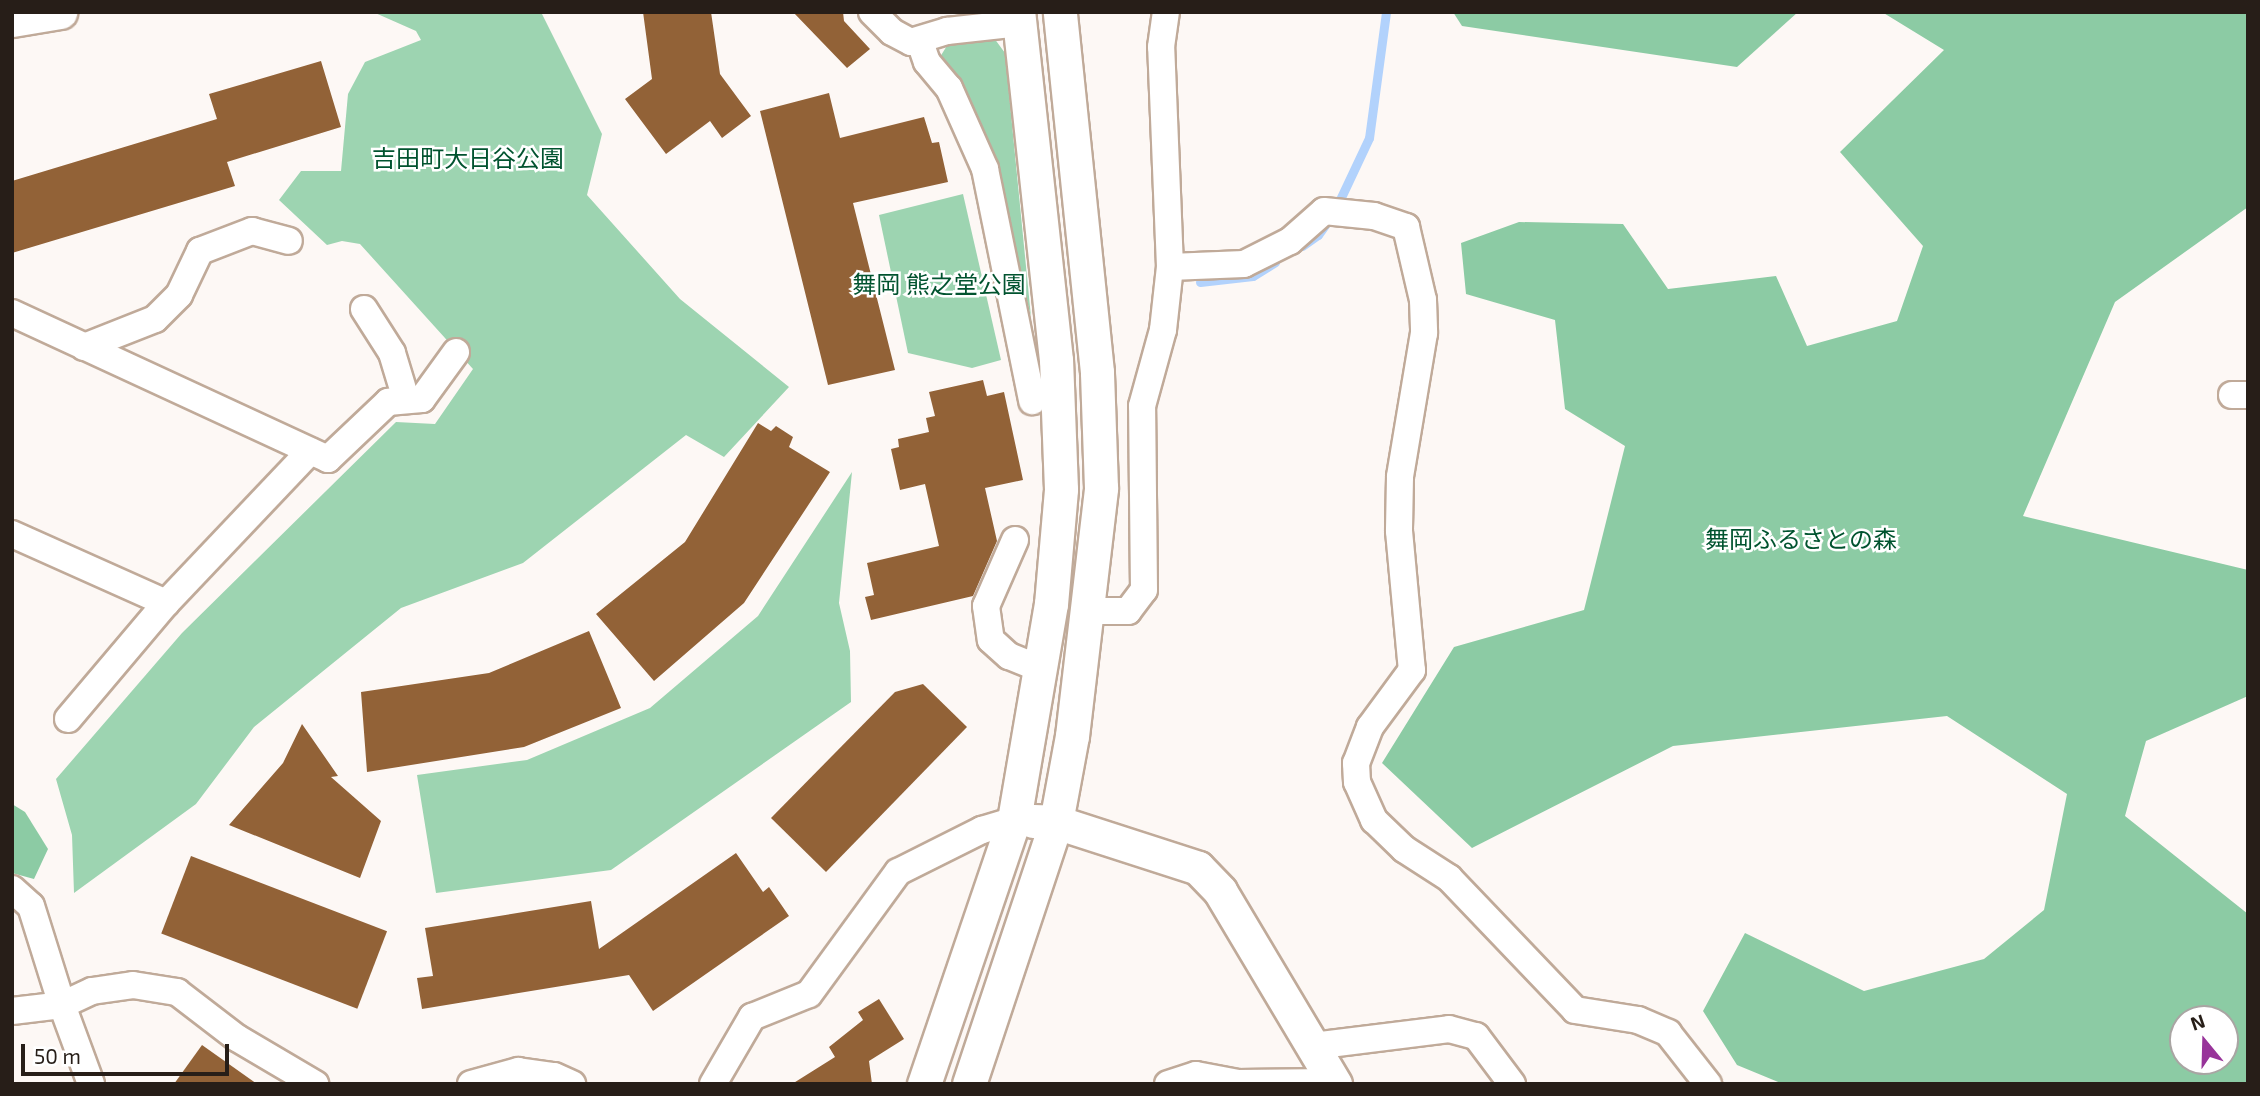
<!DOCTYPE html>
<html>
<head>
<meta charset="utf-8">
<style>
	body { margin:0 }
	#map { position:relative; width:2260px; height:1096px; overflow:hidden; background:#fdf8f5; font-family:"Exo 2","Noto Sans JP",sans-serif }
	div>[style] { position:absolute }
	.green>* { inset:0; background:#9dd4b1 }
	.forest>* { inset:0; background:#8ccba4 }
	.stream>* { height:9px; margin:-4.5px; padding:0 4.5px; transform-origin:4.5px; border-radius:4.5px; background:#b2d2fc }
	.building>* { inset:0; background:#926237; transform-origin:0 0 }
	.roads { filter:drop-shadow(2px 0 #c0aa99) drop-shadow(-2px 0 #c0aa99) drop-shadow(0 2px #c0aa99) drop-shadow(0 -2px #c0aa99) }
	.minor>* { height:26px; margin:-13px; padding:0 13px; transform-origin:13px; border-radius:13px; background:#fff }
	.tertiary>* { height:33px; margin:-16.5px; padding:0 16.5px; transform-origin:16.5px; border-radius:16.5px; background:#fff }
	span { translate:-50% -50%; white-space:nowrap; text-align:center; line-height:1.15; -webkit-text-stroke:5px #fff; paint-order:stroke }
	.park-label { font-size:24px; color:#01532f }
	.frame { position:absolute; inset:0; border:14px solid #271e18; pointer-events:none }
	.north { position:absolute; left:2169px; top:1005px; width:70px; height:70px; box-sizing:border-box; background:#fff; border:2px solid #a9a5a3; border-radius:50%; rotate:341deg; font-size:19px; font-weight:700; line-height:28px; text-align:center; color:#271e18 }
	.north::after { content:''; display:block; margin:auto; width:24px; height:32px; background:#98349a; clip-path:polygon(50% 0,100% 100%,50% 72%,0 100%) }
	.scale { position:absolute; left:21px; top:1044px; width:208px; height:32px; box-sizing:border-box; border:4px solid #271e18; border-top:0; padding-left:9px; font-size:21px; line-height:24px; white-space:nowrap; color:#271e18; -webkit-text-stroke:5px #fff; paint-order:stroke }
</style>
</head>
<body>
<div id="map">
	<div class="green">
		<i style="clip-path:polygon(373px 12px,541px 12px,602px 134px,587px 195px,680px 299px,789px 387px,724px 457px,686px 435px,523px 563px,401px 608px,254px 727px,196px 804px,74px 893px,72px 835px,56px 779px,182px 633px,396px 422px,435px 424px,473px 369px,360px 244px,342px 241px,327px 245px,279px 200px,301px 171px,341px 171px,348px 94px,365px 62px,421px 40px,416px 31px)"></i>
		<i style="clip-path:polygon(994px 38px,1005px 53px,1031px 317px,987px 137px,940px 57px,948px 44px)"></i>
		<i style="clip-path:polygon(963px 194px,1001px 360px,972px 368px,908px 353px,879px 215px)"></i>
		<i style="clip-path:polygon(852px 472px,839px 603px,850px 651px,851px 702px,611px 870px,436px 893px,417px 775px,527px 760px,650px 708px,758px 616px)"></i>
	</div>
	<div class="forest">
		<i style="clip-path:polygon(1453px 12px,1798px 12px,1737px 67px,1462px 26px)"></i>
		<i style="clip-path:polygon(evenodd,1882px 12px,2248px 12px,2248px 207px,2115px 302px,2023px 516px,2248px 570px,2248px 696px,2146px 741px,2125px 816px,2248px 914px,2248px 1084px,1783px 1084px,1737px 1065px,1703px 1011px,1745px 933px,1864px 991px,1984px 959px,2044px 910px,2067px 794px,1947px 716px,1673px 746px,1472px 848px,1382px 763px,1454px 647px,1584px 610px,1625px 446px,1565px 409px,1555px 320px,1466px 294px,1461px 243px,1519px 222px,1623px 224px,1668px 289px,1776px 276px,1807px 346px,1897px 321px,1923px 246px,1840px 152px,1944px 50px,1882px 12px,2183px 1019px,2225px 1019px,2225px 1061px,2183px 1061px,2183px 1019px)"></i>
		<i style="clip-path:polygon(12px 804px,25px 812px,48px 849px,34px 879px,12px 873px)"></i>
	</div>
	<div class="stream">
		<i style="left:1336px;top:208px;width:77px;rotate:-64.8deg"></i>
		<i style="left:1369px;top:138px;width:127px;rotate:-82.3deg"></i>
		<i style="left:1302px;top:246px;width:19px;rotate:-35deg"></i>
		<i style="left:1318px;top:235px;width:16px;rotate:-55deg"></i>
		<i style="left:1200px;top:282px;width:53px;rotate:-6.5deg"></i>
		<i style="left:1253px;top:276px;width:26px;rotate:-32deg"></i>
	</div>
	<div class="building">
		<i style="clip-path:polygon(643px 12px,711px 12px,720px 74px,751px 116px,722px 138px,710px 121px,666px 154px,625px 99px,652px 79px)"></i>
		<i style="clip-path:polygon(793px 12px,843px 12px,844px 21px,870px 49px,847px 68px)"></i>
		<i style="clip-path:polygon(321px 61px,341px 127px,227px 162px,235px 186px,12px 253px,12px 181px,217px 119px,209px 94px)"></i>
		<i style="clip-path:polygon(829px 93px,840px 138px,924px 117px,932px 143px,939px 142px,948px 182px,853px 203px,895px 370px,828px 385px,760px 111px)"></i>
		<i style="clip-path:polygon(983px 380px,987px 396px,1004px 392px,1023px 480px,985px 488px,997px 541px,973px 596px,871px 620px,865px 597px,874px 595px,867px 563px,939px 546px,925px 484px,900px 490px,891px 449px,899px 447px,898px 439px,929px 432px,926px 418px,935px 416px,929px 392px)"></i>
		<i style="clip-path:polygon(758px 423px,771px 431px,776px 426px,793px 437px,789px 447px,830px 472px,744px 603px,654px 681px,596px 614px,685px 542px)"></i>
		<i style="clip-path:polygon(589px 631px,621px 708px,524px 747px,367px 772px,361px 692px,489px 673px)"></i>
		<i style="clip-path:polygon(923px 684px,967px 727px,826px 872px,771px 818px,895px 692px)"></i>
		<i style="clip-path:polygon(302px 724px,338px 776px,331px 777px,381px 821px,360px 878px,229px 825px,283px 763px)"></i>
		<i style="clip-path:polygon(736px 853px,763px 892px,769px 887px,789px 916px,653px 1011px,629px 975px,422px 1009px,417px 978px,433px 976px,425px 928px,591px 901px,599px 949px)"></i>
		<i style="left:191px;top:856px;width:210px;height:83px;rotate:21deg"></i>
		<i style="clip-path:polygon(879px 999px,904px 1039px,869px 1061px,872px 1084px,792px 1084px,835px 1057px,829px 1047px,863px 1020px,858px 1012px)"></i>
		<i style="clip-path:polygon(202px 1045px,257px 1084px,174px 1084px)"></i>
	</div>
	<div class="roads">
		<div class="minor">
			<i style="left:872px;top:12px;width:28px;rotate:45deg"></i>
			<i style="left:892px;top:32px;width:21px;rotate:28deg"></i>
			<i style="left:911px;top:42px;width:38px;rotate:-17deg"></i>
			<i style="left:947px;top:31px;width:73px;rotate:-6.3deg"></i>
			<i style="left:920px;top:42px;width:21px;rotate:71deg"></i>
			<i style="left:927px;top:62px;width:34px;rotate:50deg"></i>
			<i style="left:949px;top:88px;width:89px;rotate:66deg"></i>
			<i style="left:985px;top:169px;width:237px;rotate:78.5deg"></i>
			<i style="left:1170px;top:267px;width:74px;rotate:-2.3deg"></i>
			<i style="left:1244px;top:264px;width:51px;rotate:-26.6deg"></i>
			<i style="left:1290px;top:241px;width:45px;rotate:-41.4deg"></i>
			<i style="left:1324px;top:211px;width:50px;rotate:5.7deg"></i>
			<i style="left:1374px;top:216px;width:34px;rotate:19deg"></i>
			<i style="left:1406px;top:227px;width:75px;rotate:76.9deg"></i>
			<i style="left:1423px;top:300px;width:33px;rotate:88deg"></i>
			<i style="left:1424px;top:333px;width:146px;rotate:99.5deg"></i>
			<i style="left:1400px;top:477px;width:54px;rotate:91.1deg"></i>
			<i style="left:1399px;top:531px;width:140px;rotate:84.7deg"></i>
			<i style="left:1412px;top:670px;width:71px;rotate:126.4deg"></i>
			<i style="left:1370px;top:727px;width:39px;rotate:111deg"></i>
			<i style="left:1356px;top:763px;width:19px;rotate:87deg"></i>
			<i style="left:1357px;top:782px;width:42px;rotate:65.9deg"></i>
			<i style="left:1374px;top:820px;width:42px;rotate:44deg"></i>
			<i style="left:1404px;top:849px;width:54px;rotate:32.8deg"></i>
			<i style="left:1449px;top:878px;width:182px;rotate:46.3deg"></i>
			<i style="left:1575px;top:1010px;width:64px;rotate:9deg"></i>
			<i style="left:1638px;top:1020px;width:33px;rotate:23deg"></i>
			<i style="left:1668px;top:1033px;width:65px;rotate:51.9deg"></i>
			<i style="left:364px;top:309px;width:52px;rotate:57.5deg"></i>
			<i style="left:392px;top:353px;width:48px;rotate:73.1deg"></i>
			<i style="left:12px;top:313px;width:348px;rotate:24.8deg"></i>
			<i style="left:328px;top:459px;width:83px;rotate:-43.5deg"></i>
			<i style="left:388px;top:402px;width:34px;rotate:-5deg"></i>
			<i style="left:422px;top:399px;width:58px;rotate:-54.1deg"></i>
			<i style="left:84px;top:347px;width:76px;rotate:-21.5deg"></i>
			<i style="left:155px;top:319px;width:34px;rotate:-45deg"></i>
			<i style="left:179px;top:295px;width:49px;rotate:-64.5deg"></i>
			<i style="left:200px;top:251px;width:56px;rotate:-21deg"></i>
			<i style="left:252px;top:231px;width:38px;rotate:15deg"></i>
			<i style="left:2232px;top:395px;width:16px"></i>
			<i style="left:12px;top:534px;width:169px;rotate:24.1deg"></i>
			<i style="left:1015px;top:540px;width:72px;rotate:113.7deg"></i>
			<i style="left:986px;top:606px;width:34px;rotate:82deg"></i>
			<i style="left:991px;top:640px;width:24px;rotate:42deg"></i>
			<i style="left:1009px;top:656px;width:32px;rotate:22deg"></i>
			<i style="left:1087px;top:611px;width:41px"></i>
			<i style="left:1128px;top:611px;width:26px;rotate:-53deg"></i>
			<i style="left:1144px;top:590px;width:184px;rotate:-90.6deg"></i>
			<i style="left:1142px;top:406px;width:79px;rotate:-74.6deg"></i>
			<i style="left:1163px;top:330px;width:63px;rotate:-83.7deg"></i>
			<i style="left:1170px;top:267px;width:220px;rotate:-92.3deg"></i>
			<i style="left:1161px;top:47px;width:35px;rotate:-82deg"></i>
			<i style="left:68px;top:719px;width:152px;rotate:-49.8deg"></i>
			<i style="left:166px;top:603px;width:209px;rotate:-46.5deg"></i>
			<i style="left:12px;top:889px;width:25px;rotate:42deg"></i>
			<i style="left:31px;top:906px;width:104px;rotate:72.6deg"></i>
			<i style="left:62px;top:1005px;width:33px;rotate:-25deg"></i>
			<i style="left:92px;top:991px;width:41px;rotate:-8.3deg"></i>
			<i style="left:133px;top:985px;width:45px;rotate:9deg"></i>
			<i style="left:177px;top:992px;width:76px;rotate:37.5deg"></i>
			<i style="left:237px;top:1038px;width:91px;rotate:30.5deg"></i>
			<i style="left:12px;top:1011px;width:50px;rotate:-6.8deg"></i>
			<i style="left:62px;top:1005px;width:84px;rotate:69.8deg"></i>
			<i style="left:1313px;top:1046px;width:137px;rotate:-7.1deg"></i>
			<i style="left:1449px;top:1029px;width:28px;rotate:15deg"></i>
			<i style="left:1476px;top:1036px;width:60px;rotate:53.1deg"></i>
			<i style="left:471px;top:1084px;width:49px;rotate:-15.5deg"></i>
			<i style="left:518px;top:1071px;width:36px;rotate:8deg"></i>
			<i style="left:554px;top:1076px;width:20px;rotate:24deg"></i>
			<i style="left:713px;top:1084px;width:78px;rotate:-59.8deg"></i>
			<i style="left:752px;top:1017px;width:61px;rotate:-22deg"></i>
			<i style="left:809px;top:994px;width:151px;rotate:-53.9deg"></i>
			<i style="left:898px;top:872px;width:94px;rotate:-26.6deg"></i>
			<i style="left:982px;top:830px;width:34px;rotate:-17deg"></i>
			<i style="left:1168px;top:1084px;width:29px;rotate:-18deg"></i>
			<i style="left:1196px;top:1075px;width:43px;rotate:10.8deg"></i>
			<i style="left:1238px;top:1083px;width:96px;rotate:-0.6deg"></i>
		</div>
		<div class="tertiary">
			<i style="left:12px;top:20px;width:49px;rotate:-9.5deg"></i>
			<i style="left:1033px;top:821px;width:23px;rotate:2deg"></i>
			<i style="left:1056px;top:822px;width:149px;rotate:17.9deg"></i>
			<i style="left:1198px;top:868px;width:32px;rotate:46deg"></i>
			<i style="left:1220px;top:891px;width:225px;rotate:59.2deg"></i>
			<i style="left:924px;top:1084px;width:279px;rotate:-71.2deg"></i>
			<i style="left:1014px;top:820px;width:219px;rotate:-80.3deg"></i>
			<i style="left:1051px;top:604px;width:115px;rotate:-85deg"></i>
			<i style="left:1061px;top:489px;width:129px;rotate:-92.2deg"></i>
			<i style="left:1056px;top:360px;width:350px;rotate:-96.2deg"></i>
			<i style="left:969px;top:1084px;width:276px;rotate:-71.6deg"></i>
			<i style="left:1056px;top:822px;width:87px;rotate:-79.5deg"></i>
			<i style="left:1072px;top:736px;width:250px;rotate:-83.3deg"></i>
			<i style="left:1101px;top:488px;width:116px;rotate:-92deg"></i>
			<i style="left:1097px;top:372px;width:362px;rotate:-95.9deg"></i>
		</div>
	</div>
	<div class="park-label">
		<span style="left:468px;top:158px">吉田町大日谷公園</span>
		<span style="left:939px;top:284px">舞岡 熊之堂公園</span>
		<span style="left:1801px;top:539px">舞岡ふるさとの森</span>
	</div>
	<div class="frame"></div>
	<div class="north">N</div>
	<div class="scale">50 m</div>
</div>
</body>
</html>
